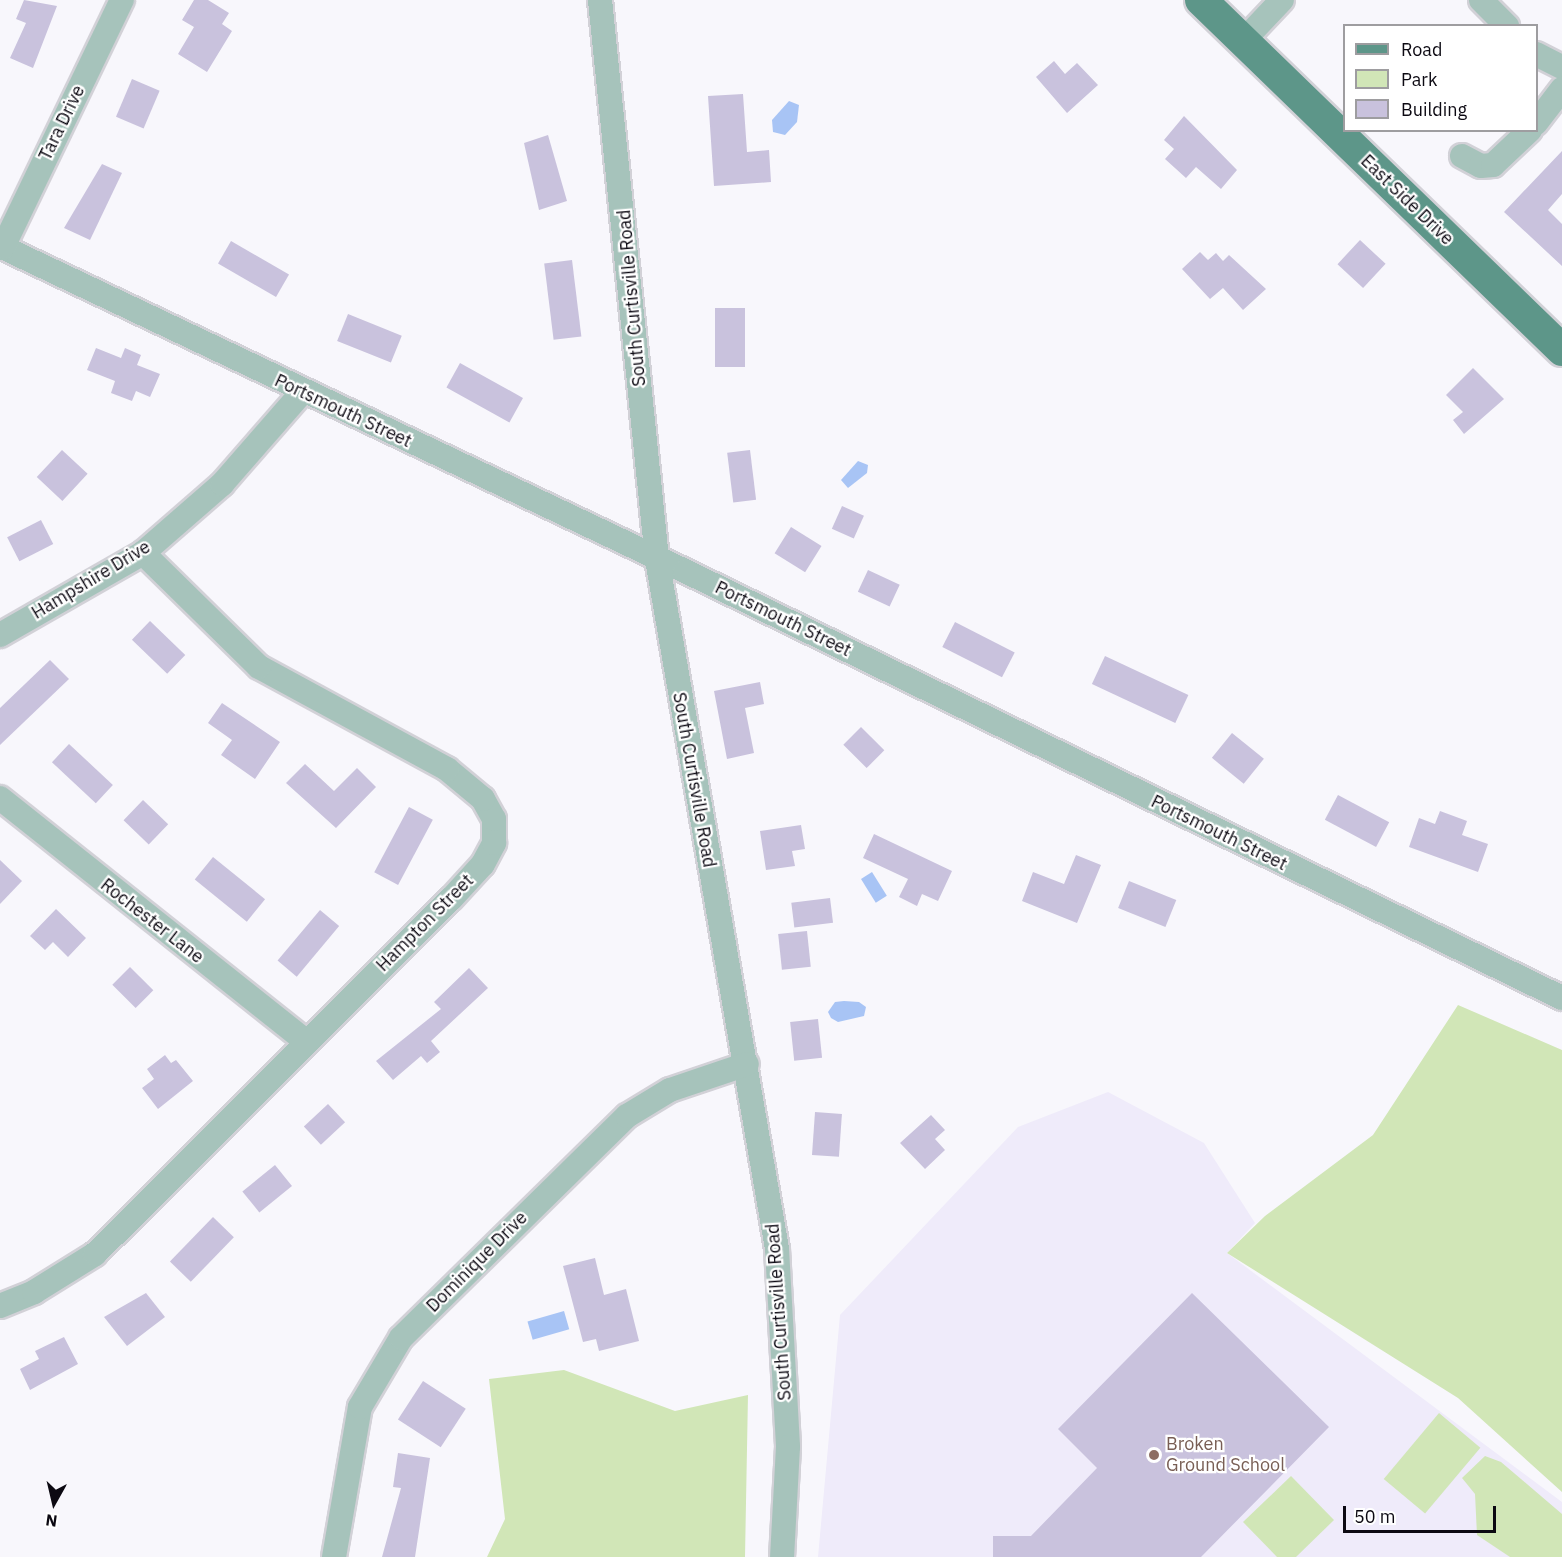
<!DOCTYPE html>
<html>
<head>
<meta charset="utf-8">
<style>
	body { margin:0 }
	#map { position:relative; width:1562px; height:1557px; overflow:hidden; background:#f8f7fc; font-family:"IBM Plex Sans",sans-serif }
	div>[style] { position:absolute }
	.built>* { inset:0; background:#efebfa }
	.green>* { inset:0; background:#d1e6b7; transform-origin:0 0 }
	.water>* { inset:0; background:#a8c4f5; transform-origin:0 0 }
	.building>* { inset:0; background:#c9c2dd; transform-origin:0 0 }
	.roads { filter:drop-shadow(2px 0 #d2d1d7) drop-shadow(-2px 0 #d2d1d7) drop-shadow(0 2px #d2d1d7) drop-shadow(0 -2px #d2d1d7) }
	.minor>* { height:24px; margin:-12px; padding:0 12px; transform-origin:12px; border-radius:12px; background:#a6c3bb }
	.major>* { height:32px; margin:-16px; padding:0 16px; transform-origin:16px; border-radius:16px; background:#5d9689 }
	.dots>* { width:16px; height:16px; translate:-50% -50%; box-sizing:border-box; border:3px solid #fff; border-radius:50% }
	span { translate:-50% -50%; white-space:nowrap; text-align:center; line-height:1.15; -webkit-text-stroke:4.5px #fff; paint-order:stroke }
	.street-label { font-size:18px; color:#0c0912 }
	.education-label { font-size:18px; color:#785e54 }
	.left { translate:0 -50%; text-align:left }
	.legend { position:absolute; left:1343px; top:24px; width:195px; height:108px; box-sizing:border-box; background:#fff; border:2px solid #9e9da0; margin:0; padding:8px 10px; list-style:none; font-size:18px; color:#0c0912 }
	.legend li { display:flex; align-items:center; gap:12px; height:30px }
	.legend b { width:30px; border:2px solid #9e9da0 }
	.north { position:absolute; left:24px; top:1473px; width:60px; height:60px; -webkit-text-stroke:4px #fff; paint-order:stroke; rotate:188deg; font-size:16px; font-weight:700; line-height:24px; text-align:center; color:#0c0912 }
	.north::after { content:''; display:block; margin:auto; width:21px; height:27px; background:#0c0912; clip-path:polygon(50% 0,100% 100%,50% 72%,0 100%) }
	.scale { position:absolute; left:1343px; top:1506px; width:153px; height:27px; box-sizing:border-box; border:3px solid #0c0912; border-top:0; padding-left:8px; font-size:18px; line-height:21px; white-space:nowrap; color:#0c0912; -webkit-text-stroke:4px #fff; paint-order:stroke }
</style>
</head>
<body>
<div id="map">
	<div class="built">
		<i style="clip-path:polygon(1108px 1092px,1204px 1143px,1255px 1223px,1227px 1253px,1562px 1502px,1562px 1557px,818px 1557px,840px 1315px,1018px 1127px)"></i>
	</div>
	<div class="green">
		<i style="clip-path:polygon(1458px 1005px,1562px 1050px,1562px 1492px,1458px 1398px,1227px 1253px,1265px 1216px,1373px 1135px)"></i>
		<i style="clip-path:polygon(564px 1370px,675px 1411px,748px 1395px,745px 1557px,487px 1557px,505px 1519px,489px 1379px)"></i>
		<i style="left:1439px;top:1413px;width:54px;height:86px;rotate:40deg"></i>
		<i style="clip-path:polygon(1485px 1456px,1501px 1462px,1562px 1514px,1562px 1557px,1510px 1557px,1477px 1535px,1475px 1494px,1462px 1478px)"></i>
		<i style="clip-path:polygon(1291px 1476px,1334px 1520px,1296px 1557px,1277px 1557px,1243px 1522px)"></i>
	</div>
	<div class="water">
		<i style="clip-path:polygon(789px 101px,799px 105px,797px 122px,785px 135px,773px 132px,772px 120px)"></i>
		<i style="clip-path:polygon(858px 461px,868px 465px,867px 473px,848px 488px,841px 480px)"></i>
		<i style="left:872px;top:872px;width:28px;height:13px;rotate:58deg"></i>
		<i style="clip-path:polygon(844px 1001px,859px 1002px,866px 1007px,864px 1016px,838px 1022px,831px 1018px,828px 1012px,835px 1002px)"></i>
		<i style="left:564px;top:1311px;width:19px;height:38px;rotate:74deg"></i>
	</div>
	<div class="building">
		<i style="clip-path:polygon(24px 0,57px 6px,33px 68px,10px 58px,26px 23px,16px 19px)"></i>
		<i style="clip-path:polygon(194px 0,208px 0,229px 13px,222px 24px,232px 31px,207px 72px,178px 54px,194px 27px,182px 20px)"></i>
		<i style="clip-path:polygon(1054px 61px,1065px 74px,1077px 63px,1098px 85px,1067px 113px,1036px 77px)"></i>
		<i style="left:132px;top:79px;width:30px;height:41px;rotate:23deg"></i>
		<i style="clip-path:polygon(743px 94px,747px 152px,769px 150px,771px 182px,714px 186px,708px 96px)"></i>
		<i style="clip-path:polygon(1184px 116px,1237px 170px,1221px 189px,1196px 167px,1186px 178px,1165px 159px,1174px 149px,1164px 140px)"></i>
		<i style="clip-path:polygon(548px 135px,567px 201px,539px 210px,524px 143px)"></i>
		<i style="clip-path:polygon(1562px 151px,1562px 194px,1548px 210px,1562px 224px,1562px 266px,1504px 212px)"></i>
		<i style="clip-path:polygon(102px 164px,122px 173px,90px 240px,64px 228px)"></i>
		<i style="left:1360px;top:240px;width:35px;height:33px;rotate:43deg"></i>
		<i style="left:231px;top:241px;width:67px;height:26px;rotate:30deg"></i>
		<i style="clip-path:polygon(1200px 252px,1208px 260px,1216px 253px,1223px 261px,1229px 255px,1266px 289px,1243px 310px,1223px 288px,1210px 299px,1182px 269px)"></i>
		<i style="left:572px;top:260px;width:77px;height:28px;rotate:83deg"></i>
		<i style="left:715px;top:308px;width:30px;height:59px"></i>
		<i style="left:348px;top:314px;width:58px;height:29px;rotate:22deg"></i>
		<i style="clip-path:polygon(96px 348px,121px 358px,125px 348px,141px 355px,137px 365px,160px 374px,150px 397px,136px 391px,132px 401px,111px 393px,115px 381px,87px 370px)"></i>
		<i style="left:460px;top:363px;width:72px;height:28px;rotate:29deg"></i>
		<i style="clip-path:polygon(1473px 368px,1504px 399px,1464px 434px,1453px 420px,1463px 412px,1446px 395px)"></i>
		<i style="left:62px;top:450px;width:35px;height:37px;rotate:43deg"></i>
		<i style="left:750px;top:450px;width:50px;height:23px;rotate:83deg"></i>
		<i style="left:842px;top:506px;width:24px;height:25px;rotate:24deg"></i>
		<i style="left:41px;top:520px;width:27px;height:38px;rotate:63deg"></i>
		<i style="left:791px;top:527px;width:36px;height:31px;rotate:32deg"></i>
		<i style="left:868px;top:570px;width:35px;height:24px;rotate:25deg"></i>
		<i style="left:150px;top:621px;width:49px;height:26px;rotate:44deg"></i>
		<i style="left:955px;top:622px;width:67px;height:28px;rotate:27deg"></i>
		<i style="left:1105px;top:656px;width:92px;height:31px;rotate:25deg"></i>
		<i style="clip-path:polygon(50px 660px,69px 679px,0 745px,0 708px)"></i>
		<i style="clip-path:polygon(760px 682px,764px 704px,745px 708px,754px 753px,727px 759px,714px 691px)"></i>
		<i style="clip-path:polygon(222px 703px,280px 742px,255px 779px,221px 755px,232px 740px,208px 723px)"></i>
		<i style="left:861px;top:727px;width:33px;height:25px;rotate:45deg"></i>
		<i style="left:1232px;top:733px;width:41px;height:32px;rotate:39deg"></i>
		<i style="left:69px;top:744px;width:60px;height:25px;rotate:43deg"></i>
		<i style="clip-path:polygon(305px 764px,334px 791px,357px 768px,376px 787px,336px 828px,286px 783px)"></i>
		<i style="left:1338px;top:795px;width:58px;height:28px;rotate:28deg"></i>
		<i style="left:143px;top:800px;width:35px;height:28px;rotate:44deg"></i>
		<i style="left:409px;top:807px;width:27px;height:74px;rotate:28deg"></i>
		<i style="clip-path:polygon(1440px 811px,1467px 821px,1462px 835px,1488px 844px,1478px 872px,1409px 847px,1419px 818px,1435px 824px)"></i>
		<i style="clip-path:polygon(801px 825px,805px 849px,792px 851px,795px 866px,766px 870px,760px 831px)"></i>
		<i style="clip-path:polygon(874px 834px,952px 871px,938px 901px,922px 894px,917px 906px,899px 897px,908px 879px,863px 858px)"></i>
		<i style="clip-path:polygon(1076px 855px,1101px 865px,1077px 923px,1022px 901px,1033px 872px,1064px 884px)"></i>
		<i style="left:213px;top:857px;width:67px;height:29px;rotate:39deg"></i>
		<i style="clip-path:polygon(0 860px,22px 881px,0 904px)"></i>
		<i style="left:1129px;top:881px;width:51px;height:29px;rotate:22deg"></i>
		<i style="left:830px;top:898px;width:25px;height:39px;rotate:83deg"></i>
		<i style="clip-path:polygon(56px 909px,86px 938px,68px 957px,53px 942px,45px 950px,30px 936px)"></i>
		<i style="left:320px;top:910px;width:25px;height:66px;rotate:40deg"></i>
		<i style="left:807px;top:931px;width:36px;height:29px;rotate:84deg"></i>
		<i style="left:130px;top:967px;width:33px;height:25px;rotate:45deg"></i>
		<i style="clip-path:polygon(469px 968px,488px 988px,431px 1041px,440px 1052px,427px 1063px,421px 1056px,393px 1080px,376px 1061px,441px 1009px,434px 1002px)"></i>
		<i style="left:818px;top:1019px;width:39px;height:28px;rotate:84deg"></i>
		<i style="clip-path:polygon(165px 1055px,171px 1063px,176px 1060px,193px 1081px,158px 1109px,142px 1088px,154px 1079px,147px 1069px)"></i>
		<i style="left:328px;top:1104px;width:25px;height:33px;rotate:47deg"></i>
		<i style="left:815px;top:1112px;width:27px;height:43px;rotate:4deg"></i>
		<i style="clip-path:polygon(931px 1115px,945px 1130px,935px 1139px,945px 1150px,925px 1169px,900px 1143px)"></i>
		<i style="left:275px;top:1165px;width:27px;height:42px;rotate:51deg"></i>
		<i style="left:213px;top:1217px;width:29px;height:62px;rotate:44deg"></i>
		<i style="clip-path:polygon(595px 1258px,604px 1295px,626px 1289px,639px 1341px,599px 1351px,596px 1339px,583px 1342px,563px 1266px)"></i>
		<i style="clip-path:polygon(146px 1293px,165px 1317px,127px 1346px,104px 1317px)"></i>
		<i style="clip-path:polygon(1192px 1293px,1329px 1427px,1201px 1557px,993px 1557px,993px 1536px,1031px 1536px,1097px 1468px,1058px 1429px)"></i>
		<i style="clip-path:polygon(64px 1337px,78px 1364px,30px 1390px,20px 1369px,39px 1359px,35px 1351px)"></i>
		<i style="left:423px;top:1381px;width:51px;height:46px;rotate:33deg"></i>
		<i style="clip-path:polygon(398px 1453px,430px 1458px,415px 1557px,382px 1557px,401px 1488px,393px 1487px)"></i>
	</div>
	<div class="roads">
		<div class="minor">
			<i style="left:600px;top:0;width:562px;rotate:84.18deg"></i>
			<i style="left:657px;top:559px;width:700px;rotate:80.13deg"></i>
			<i style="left:777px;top:1249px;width:198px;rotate:86.8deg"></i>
			<i style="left:788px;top:1447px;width:110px;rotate:93.1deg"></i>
			<i style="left:1481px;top:0;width:37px;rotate:45deg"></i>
			<i style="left:1244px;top:40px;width:55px;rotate:-46.5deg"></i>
			<i style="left:1536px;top:54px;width:29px;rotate:27deg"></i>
			<i style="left:1536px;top:123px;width:43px;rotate:-52.6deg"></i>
			<i style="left:1462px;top:156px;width:21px;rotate:28deg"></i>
			<i style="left:1481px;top:166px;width:12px;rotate:-5deg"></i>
			<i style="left:1493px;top:165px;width:51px;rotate:-43.4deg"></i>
			<i style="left:0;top:246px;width:758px;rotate:25.38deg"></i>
			<i style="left:685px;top:571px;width:975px;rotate:25.96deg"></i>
			<i style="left:3px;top:247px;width:274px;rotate:-64.3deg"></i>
			<i style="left:0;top:635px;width:165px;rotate:-29.8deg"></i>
			<i style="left:143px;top:553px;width:105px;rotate:-41.1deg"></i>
			<i style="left:222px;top:484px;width:123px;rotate:-48.9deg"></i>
			<i style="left:0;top:798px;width:390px;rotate:38.5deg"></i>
			<i style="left:0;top:1306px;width:37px;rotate:-22deg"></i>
			<i style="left:34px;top:1292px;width:72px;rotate:-31.9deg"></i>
			<i style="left:95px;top:1254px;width:503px;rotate:-44.92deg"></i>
			<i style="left:451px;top:899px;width:47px;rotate:-47.6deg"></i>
			<i style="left:483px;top:864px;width:24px;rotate:-62deg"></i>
			<i style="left:494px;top:843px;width:24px;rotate:-90deg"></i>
			<i style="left:494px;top:819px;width:23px;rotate:-119deg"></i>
			<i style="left:483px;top:799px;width:47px;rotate:-140.2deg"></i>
			<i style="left:447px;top:769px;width:214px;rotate:-151.5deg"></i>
			<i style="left:259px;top:667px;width:163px;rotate:-135.5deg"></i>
			<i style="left:334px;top:1557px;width:152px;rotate:-80.2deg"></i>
			<i style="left:360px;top:1407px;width:80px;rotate:-59.3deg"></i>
			<i style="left:401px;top:1338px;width:317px;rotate:-44.5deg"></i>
			<i style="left:627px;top:1116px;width:50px;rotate:-31.2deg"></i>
			<i style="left:670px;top:1090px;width:81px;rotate:-18.7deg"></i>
		</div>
		<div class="major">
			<i style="left:1201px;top:0;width:503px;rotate:44.11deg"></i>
		</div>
	</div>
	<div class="dots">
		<i style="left:1154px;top:1455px;background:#8d6e63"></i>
	</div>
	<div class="street-label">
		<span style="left:62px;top:123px;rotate:-64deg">Tara Drive</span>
		<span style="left:1407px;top:200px;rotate:44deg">East Side Drive</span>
		<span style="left:632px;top:298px;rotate:-95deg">South Curtisville Road</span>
		<span style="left:343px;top:411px;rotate:25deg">Portsmouth Street</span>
		<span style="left:91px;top:580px;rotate:-31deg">Hampshire Drive</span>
		<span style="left:783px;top:619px;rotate:26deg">Portsmouth Street</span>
		<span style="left:694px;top:780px;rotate:80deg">South Curtisville Road</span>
		<span style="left:1219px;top:833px;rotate:26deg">Portsmouth Street</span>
		<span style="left:152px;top:921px;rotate:38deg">Rochester Lane</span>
		<span style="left:425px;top:923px;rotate:-45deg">Hampton Street</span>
		<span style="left:477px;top:1262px;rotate:-45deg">Dominique Drive</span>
		<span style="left:779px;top:1312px;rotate:-94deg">South Curtisville Road</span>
	</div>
	<div class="education-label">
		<span class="left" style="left:1166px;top:1455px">Broken<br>Ground School</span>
	</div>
	<ul class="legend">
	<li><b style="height:8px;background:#5d9689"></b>Road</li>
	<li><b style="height:16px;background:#d1e6b7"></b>Park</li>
	<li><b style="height:16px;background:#c9c2dd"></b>Building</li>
	</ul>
	<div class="north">N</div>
	<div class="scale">50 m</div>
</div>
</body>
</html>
